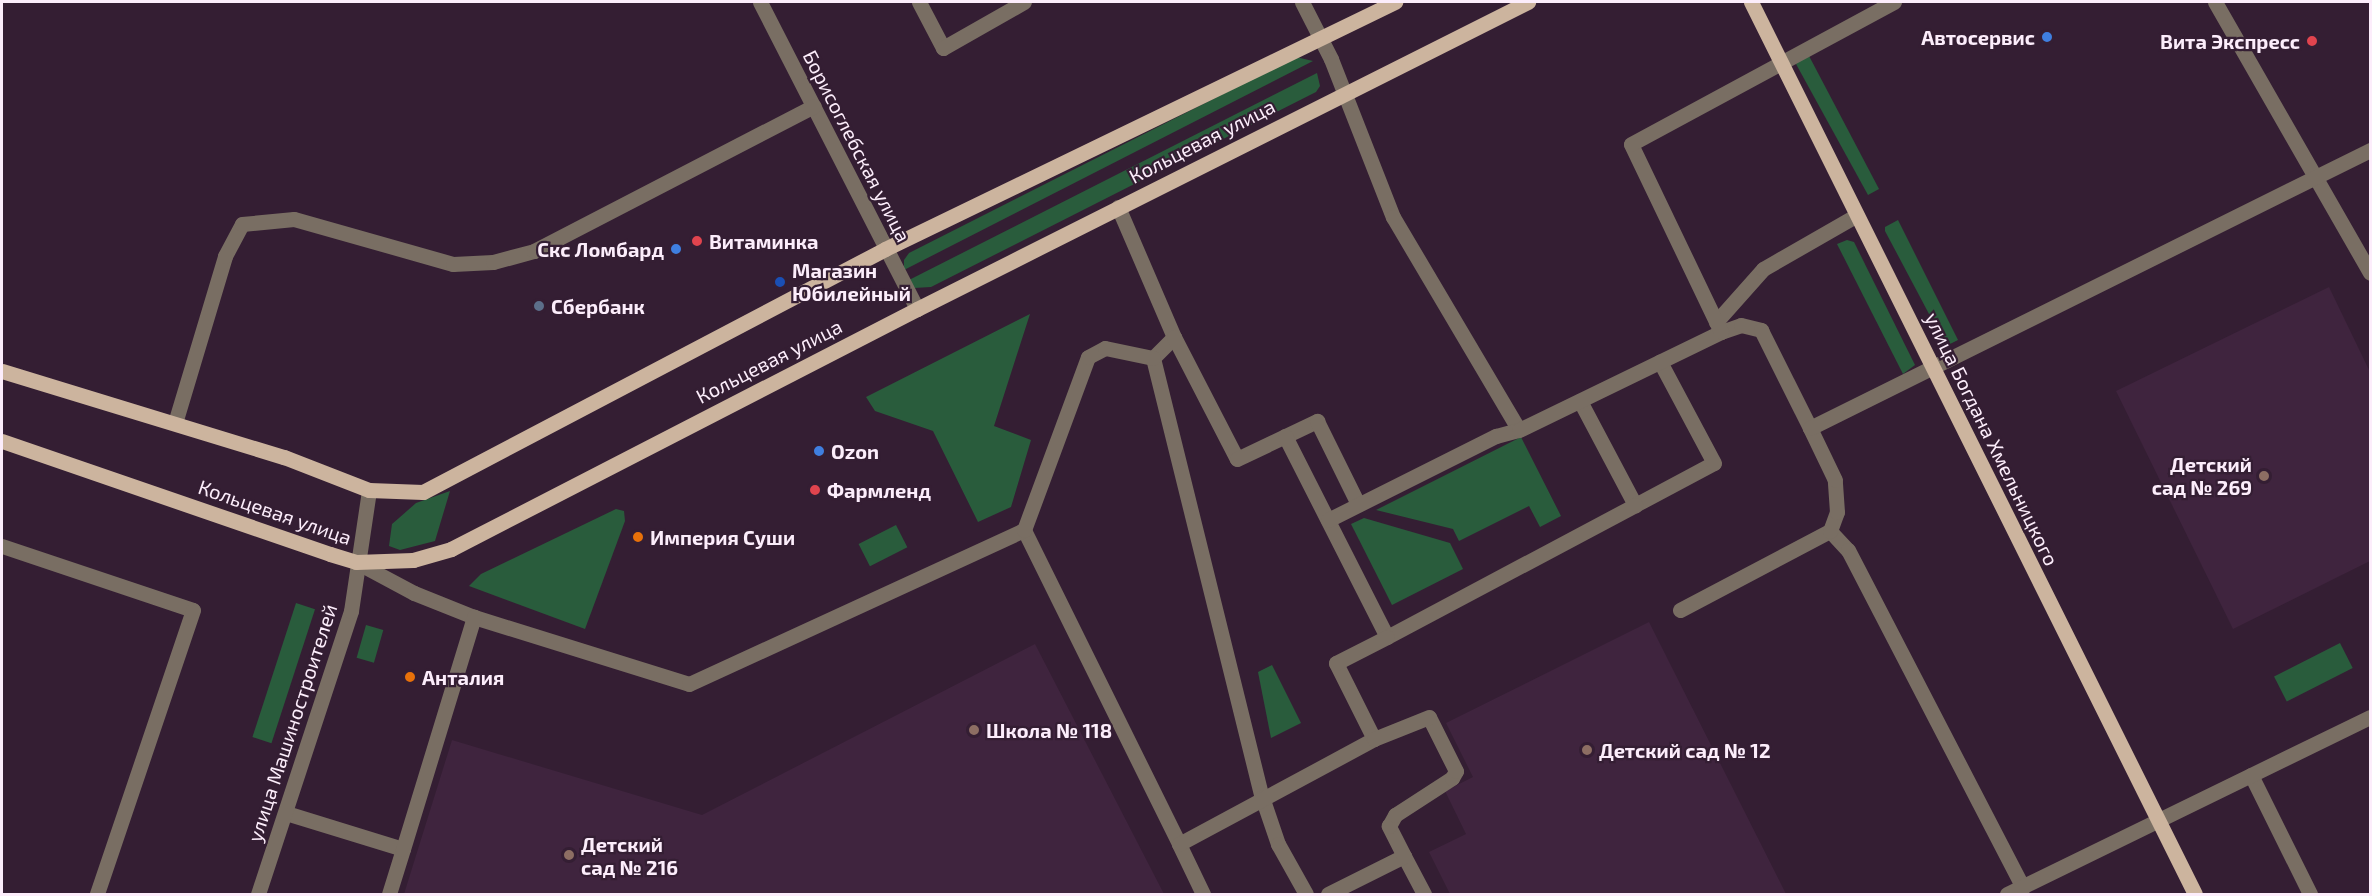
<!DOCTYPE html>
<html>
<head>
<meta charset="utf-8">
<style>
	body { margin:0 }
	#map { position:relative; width:2372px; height:896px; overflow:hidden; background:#341e33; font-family:"Exo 2",sans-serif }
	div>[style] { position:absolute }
	.built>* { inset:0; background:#3f243e }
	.green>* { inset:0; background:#295c3c; transform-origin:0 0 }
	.minor>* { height:15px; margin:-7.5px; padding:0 7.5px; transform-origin:7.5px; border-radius:7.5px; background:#796e63 }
	.major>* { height:15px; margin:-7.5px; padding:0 7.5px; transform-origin:7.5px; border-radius:7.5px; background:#ccb49e }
	.dots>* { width:16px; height:16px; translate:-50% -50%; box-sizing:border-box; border:3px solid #341e33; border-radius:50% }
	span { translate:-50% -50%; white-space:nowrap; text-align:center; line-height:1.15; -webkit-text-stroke:4.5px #341e33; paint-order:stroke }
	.poi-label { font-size:20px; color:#fcedfb; font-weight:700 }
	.right { translate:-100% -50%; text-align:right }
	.left { translate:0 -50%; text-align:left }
	.street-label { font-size:20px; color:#fcedfb }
	.frame { position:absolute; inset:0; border:3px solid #fcedfb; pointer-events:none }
</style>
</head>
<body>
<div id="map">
	<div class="built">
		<i style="clip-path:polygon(2329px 287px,2370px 372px,2370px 561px,2233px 629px,2116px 391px)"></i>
		<i style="clip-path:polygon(1649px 622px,1786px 894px,1450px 894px,1429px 852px,1466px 834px,1445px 791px,1473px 777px,1446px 723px)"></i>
		<i style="clip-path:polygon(1035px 644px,1164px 894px,404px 894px,452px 740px,702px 815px)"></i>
	</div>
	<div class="green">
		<i style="clip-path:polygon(1808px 54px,1879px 189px,1868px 195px,1796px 64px)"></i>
		<i style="clip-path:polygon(1296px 57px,1313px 61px,904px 270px,904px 260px,909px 253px)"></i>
		<i style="clip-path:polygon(1317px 73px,1320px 86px,1316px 92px,931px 287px,914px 288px,909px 280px)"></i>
		<i style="clip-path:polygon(1898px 220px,1958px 340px,1946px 346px,1885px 231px,1885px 227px)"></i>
		<i style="clip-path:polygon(1847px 240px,1854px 242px,1915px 365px,1903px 374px,1837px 244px)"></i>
		<i style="clip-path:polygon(1030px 314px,994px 426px,1031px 440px,1011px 507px,978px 522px,933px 431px,875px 411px,866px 397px)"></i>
		<i style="clip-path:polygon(1521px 437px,1561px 516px,1540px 527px,1529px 506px,1459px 541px,1453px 529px,1376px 510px)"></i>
		<i style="clip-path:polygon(450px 491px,435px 541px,400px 550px,389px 546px,392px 524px,399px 518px,416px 503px)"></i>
		<i style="clip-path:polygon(616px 509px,624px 511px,625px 521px,585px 629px,469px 586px,481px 574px)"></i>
		<i style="clip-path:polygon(1364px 518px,1450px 543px,1463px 569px,1392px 605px,1351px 524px)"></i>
		<i style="left:896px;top:525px;width:25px;height:42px;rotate:63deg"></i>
		<i style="left:296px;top:603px;width:20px;height:141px;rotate:18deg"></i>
		<i style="left:366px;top:625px;width:18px;height:34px;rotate:16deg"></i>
		<i style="left:2340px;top:643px;width:28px;height:74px;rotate:63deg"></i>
		<i style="clip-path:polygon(1272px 665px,1301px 723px,1271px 738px,1258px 672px)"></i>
	</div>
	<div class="minor">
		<i style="left:760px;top:2px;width:345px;rotate:62.9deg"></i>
		<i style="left:919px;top:2px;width:52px;rotate:62.4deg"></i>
		<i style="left:943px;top:48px;width:93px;rotate:-29.6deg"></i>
		<i style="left:1302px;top:2px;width:64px;rotate:63deg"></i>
		<i style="left:1331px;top:59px;width:170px;rotate:68.6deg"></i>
		<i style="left:1393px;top:217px;width:247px;rotate:59.4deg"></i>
		<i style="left:2215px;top:2px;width:312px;rotate:60.2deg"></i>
		<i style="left:1118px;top:207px;width:142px;rotate:66.7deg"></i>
		<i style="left:1174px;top:337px;width:30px;rotate:135deg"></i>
		<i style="left:1153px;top:358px;width:452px;rotate:76.1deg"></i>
		<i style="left:1262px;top:797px;width:50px;rotate:71.2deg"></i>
		<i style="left:1278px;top:844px;width:57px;rotate:60.8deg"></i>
		<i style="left:1716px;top:322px;width:71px;rotate:-48.4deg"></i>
		<i style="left:1763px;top:269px;width:108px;rotate:-29.9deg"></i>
		<i style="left:1721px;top:332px;width:21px;rotate:-19deg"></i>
		<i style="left:1741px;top:325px;width:21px;rotate:14deg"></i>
		<i style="left:1761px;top:330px;width:110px;rotate:63.4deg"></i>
		<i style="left:1174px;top:337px;width:137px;rotate:62.7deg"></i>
		<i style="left:1237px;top:459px;width:89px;rotate:-25.4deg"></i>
		<i style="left:1317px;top:421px;width:93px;rotate:63.7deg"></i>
		<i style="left:1580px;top:401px;width:118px;rotate:62.1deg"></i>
		<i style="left:1635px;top:505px;width:89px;rotate:-28deg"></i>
		<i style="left:1714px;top:463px;width:115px;rotate:-118.1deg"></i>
		<i style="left:175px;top:423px;width:174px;rotate:-73.3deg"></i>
		<i style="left:225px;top:256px;width:36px;rotate:-62deg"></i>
		<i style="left:242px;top:224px;width:52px;rotate:-5.5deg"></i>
		<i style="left:294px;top:219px;width:165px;rotate:15.8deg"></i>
		<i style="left:453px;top:264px;width:40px;rotate:-2.9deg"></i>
		<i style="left:493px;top:262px;width:42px;rotate:-15deg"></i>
		<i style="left:534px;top:251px;width:315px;rotate:-27.4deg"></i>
		<i style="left:1285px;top:436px;width:225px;rotate:63.1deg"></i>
		<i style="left:1387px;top:637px;width:281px;rotate:-28deg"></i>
		<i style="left:1328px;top:520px;width:188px;rotate:-26.6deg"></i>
		<i style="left:1496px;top:436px;width:24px;rotate:-15deg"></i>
		<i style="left:1519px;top:430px;width:225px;rotate:-25.9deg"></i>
		<i style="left:1721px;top:332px;width:208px;rotate:-115.6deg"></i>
		<i style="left:1631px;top:144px;width:299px;rotate:-28.4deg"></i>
		<i style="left:1024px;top:530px;width:350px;rotate:63.7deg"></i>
		<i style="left:1830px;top:531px;width:26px;rotate:47deg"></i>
		<i style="left:1848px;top:550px;width:380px;rotate:62.6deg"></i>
		<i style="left:2px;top:546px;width:201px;rotate:18.5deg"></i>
		<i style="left:193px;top:610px;width:300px;rotate:108.7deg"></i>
		<i style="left:356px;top:562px;width:66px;rotate:28.1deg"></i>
		<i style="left:414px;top:593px;width:65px;rotate:21.8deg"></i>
		<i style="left:474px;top:617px;width:225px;rotate:17.3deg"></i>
		<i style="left:689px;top:684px;width:369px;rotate:-24.7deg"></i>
		<i style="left:1024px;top:530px;width:184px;rotate:-69.7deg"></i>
		<i style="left:1088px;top:357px;width:19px;rotate:-28deg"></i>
		<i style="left:1105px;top:348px;width:49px;rotate:11.8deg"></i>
		<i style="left:1680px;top:610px;width:170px;rotate:-27.8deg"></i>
		<i style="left:1830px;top:531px;width:20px;rotate:-70deg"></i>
		<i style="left:1837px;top:512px;width:32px;rotate:-94deg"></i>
		<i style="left:1835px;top:480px;width:58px;rotate:-115.7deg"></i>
		<i style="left:1810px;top:428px;width:625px;rotate:-26.4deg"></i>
		<i style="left:2251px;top:775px;width:133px;rotate:63.6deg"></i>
		<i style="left:286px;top:813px;width:122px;rotate:17.1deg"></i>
		<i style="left:403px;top:849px;width:47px;rotate:107.3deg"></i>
		<i style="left:403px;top:849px;width:243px;rotate:-73deg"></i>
		<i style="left:1404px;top:856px;width:43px;rotate:62.2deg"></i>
		<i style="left:258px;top:894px;width:298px;rotate:-71.8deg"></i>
		<i style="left:351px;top:611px;width:122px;rotate:-81.5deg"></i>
		<i style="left:1203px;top:894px;width:55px;rotate:-115.6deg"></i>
		<i style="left:1179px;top:844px;width:221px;rotate:-28.3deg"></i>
		<i style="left:1374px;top:739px;width:85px;rotate:-116.6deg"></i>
		<i style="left:1336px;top:663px;width:57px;rotate:-27deg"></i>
		<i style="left:1328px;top:894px;width:85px;rotate:-26.6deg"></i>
		<i style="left:1404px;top:856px;width:34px;rotate:-117deg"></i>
		<i style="left:1389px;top:826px;width:13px;rotate:-61deg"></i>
		<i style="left:1395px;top:815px;width:68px;rotate:-33deg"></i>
		<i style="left:1452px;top:778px;width:8px;rotate:-60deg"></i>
		<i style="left:1456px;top:771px;width:60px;rotate:-116.6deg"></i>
		<i style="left:1429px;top:717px;width:59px;rotate:158.2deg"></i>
		<i style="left:2007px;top:894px;width:404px;rotate:-26deg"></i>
	</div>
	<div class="major">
		<i style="left:1751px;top:2px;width:996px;rotate:63.54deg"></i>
		<i style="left:2px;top:371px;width:295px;rotate:17deg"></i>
		<i style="left:284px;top:457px;width:91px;rotate:21.2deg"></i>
		<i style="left:369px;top:490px;width:54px;rotate:2.1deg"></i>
		<i style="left:423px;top:492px;width:522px;rotate:-27.74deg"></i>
		<i style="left:885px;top:249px;width:567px;rotate:-25.84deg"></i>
		<i style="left:2px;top:441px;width:347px;rotate:19deg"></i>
		<i style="left:330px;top:554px;width:27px;rotate:17deg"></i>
		<i style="left:356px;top:562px;width:57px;rotate:-2deg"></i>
		<i style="left:413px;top:560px;width:40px;rotate:-16deg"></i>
		<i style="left:451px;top:549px;width:524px;rotate:-27.25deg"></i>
		<i style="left:917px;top:309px;width:684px;rotate:-26.68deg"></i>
	</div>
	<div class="dots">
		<i style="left:2047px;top:37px;background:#3f7fe0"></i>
		<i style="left:2312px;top:41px;background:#e0444e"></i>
		<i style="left:697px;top:241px;background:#e0444e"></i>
		<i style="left:676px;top:249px;background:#3f7fe0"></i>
		<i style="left:780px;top:282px;background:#1a4fb4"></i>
		<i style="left:539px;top:306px;background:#5c6f8a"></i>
		<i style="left:819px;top:451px;background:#3f7fe0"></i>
		<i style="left:2264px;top:476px;background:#8d6e63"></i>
		<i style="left:815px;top:490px;background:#e0444e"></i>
		<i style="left:638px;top:537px;background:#e8710a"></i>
		<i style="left:410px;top:677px;background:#e8710a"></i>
		<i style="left:974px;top:730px;background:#8d6e63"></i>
		<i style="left:1587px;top:750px;background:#8d6e63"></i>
		<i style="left:569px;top:855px;background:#8d6e63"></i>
	</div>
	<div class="poi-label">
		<span class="right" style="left:2035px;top:37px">Автосервис</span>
		<span class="right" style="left:2300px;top:41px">Вита Экспресс</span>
		<span class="left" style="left:709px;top:241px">Витаминка</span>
		<span class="right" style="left:664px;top:249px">Скс Ломбард</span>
		<span class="left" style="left:792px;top:282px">Магазин<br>Юбилейный</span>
		<span class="left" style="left:551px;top:306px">Сбербанк</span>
		<span class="left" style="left:831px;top:451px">Ozon</span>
		<span class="right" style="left:2252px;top:476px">Детский<br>сад № 269</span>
		<span class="left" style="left:827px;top:490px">Фармленд</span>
		<span class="left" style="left:650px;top:537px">Империя Суши</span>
		<span class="left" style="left:422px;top:677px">Анталия</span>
		<span class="left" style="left:986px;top:730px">Школа № 118</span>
		<span class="left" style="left:1599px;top:750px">Детский сад № 12</span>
		<span class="left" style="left:581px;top:856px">Детский<br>сад № 216</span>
	</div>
	<div class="street-label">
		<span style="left:1202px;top:141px;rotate:-27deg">Кольцевая улица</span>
		<span style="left:857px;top:146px;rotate:63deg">Борисоглебская улица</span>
		<span style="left:769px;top:361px;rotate:-27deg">Кольцевая улица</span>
		<span style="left:1992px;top:439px;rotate:64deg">улица Богдана Хмельницкого</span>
		<span style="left:275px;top:512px;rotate:19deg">Кольцевая улица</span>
		<span style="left:292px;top:723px;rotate:-72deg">улица Машиностроителей</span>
	</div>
	<div class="frame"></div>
</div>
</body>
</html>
